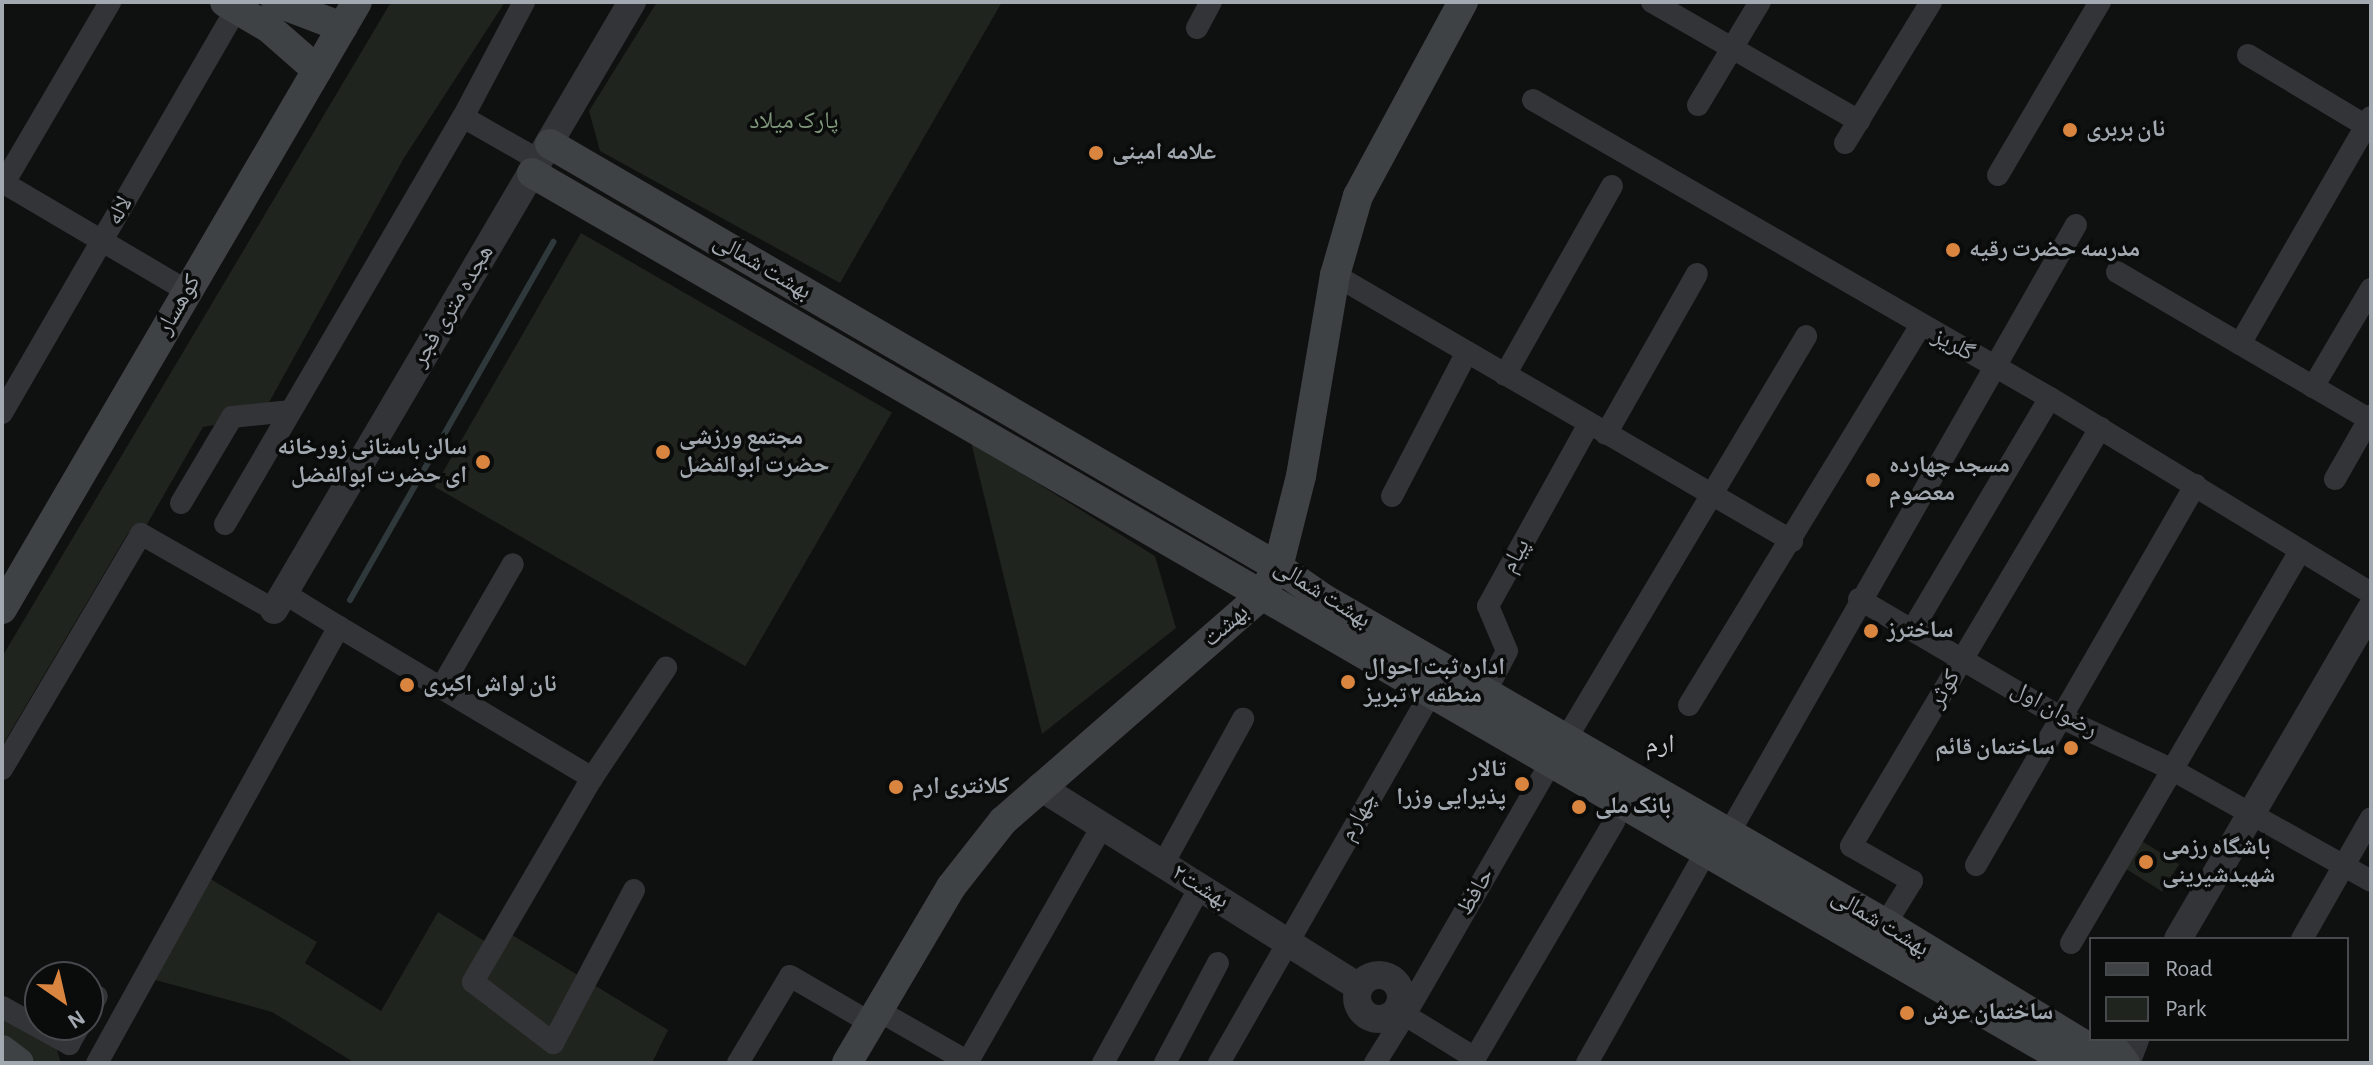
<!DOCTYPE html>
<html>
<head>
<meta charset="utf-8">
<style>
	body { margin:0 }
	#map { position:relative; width:2373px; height:1065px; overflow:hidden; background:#0f1010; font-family:"Alegreya Sans","Noto Naskh Arabic",sans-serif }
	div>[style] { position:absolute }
	.green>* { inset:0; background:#1f241e; transform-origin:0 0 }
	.stream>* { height:6px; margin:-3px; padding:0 3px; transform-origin:3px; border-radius:3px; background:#2f393b }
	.minor>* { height:22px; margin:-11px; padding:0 11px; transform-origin:11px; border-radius:11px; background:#333437 }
	.tertiary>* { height:28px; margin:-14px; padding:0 14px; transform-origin:14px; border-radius:14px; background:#333437 }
	.tertiary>.ring { margin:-14px; padding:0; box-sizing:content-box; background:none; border:28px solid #333437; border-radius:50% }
	.secondary>* { height:30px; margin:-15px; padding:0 15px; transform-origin:15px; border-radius:15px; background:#3f4245 }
	.dots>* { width:22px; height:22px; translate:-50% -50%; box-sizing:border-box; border:4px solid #0a0b0b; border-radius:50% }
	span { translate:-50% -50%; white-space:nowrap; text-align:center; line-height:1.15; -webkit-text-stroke:7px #0a0b0b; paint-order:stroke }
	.park-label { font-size:24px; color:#80987b }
	.poi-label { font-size:24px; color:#a2a9b0; font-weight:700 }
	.left { translate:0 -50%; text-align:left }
	.right { translate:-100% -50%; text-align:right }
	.street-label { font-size:24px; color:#a2a9b0 }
	.neighbourhood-label { font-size:26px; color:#c3c7cc }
	.frame { position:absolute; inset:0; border:4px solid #a2a9b0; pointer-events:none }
	.legend { position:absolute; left:2089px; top:937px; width:260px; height:104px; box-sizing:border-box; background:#0a0b0b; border:2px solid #474a4d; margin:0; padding:10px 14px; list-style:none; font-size:24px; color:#a2a9b0 }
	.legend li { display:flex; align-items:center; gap:16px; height:40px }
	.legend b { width:40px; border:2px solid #474a4d }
	.north { position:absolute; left:24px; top:961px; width:80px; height:80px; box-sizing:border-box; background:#0a0b0b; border:2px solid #474a4d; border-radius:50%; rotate:146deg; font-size:22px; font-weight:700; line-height:32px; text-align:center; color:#a2a9b0 }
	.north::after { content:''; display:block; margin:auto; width:28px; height:36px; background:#d9853f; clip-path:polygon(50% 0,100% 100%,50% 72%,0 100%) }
</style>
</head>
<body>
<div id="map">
	<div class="green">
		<i style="clip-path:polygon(391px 2px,505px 2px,404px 158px,261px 417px,203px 427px,146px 526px,128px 533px,2px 746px,2px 657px)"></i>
		<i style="clip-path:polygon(657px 2px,1002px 2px,840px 283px,600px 151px,589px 111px)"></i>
		<i style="left:581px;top:233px;width:359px;height:293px;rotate:30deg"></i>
		<i style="clip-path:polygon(971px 442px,1155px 556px,1176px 628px,1042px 734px)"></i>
		<i style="left:2129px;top:833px;width:59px;height:32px;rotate:32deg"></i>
		<i style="clip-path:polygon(207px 877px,317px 942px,305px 963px,381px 1011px,438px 912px,499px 950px,509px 933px,668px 1030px,652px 1063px,355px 1063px,272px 1012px,148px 978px)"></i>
		<i style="clip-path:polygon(2px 1011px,54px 1040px,61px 1063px,39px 1063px,2px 1042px)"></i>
	</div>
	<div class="stream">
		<i style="left:350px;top:600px;width:412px;rotate:-60.4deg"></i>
	</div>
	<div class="minor">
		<i style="left:524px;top:2px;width:130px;rotate:117.9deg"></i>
		<i style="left:463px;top:117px;width:89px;rotate:29.7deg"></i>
		<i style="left:1652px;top:2px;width:239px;rotate:29.9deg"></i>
		<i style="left:1197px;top:28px;width:30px;rotate:-62deg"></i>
		<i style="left:2248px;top:55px;width:144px;rotate:31deg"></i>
		<i style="left:1533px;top:100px;width:597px;rotate:29.96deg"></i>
		<i style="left:2050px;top:398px;width:376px;rotate:31.3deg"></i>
		<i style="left:1698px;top:105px;width:120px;rotate:-59deg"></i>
		<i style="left:1845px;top:143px;width:165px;rotate:-58.6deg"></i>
		<i style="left:1998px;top:175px;width:201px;rotate:-59.5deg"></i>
		<i style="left:2px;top:182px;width:215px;rotate:30.5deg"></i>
		<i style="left:4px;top:183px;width:210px;rotate:-59.6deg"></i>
		<i style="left:2117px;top:272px;width:292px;rotate:30.3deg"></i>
		<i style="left:1335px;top:275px;width:529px;rotate:30.2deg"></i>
		<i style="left:2240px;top:344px;width:262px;rotate:-60deg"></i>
		<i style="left:1505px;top:375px;width:217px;rotate:-60.5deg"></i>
		<i style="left:2313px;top:387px;width:114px;rotate:-59.4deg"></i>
		<i style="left:2px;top:413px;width:467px;rotate:-59.9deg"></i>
		<i style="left:1606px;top:434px;width:184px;rotate:-60.4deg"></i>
		<i style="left:2335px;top:479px;width:73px;rotate:-60.3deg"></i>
		<i style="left:1392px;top:496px;width:162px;rotate:-62.5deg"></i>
		<i style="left:181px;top:503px;width:100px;rotate:-59.3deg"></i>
		<i style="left:232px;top:417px;width:59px;rotate:-5.8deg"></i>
		<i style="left:225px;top:524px;width:471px;rotate:-59.7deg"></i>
		<i style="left:1859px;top:599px;width:233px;rotate:30.4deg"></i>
		<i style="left:2060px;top:717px;width:120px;rotate:25.1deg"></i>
		<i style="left:2169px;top:768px;width:231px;rotate:29.2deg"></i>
		<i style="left:339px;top:627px;width:295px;rotate:30.8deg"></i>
		<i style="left:592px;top:778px;width:236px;rotate:120.3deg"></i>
		<i style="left:473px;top:982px;width:101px;rotate:37.3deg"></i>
		<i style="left:553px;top:1043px;width:173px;rotate:-62.1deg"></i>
		<i style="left:1912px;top:630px;width:270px;rotate:-59.3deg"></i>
		<i style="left:441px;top:688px;width:143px;rotate:-59.9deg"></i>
		<i style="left:1486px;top:691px;width:45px;rotate:-62.3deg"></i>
		<i style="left:1507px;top:651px;width:49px;rotate:-112.9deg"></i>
		<i style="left:1488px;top:606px;width:208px;rotate:-61deg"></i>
		<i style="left:1689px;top:705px;width:443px;rotate:-58.6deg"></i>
		<i style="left:1566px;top:739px;width:469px;rotate:-59.2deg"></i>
		<i style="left:2px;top:769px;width:273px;rotate:-59.4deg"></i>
		<i style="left:141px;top:534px;width:153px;rotate:29.7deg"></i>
		<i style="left:592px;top:778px;width:133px;rotate:-56.1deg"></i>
		<i style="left:1729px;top:833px;width:700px;rotate:-60.29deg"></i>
		<i style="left:1163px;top:864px;width:166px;rotate:-61.1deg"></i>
		<i style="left:1976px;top:865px;width:439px;rotate:-60deg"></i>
		<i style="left:1878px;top:936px;width:65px;rotate:-58.3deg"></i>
		<i style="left:1912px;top:881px;width:70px;rotate:-150.2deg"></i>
		<i style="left:1851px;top:846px;width:487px;rotate:-59.2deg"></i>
		<i style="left:2302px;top:939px;width:139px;rotate:-60.3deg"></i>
		<i style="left:2071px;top:943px;width:455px;rotate:-59.7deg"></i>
		<i style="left:2px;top:1007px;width:77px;rotate:28.9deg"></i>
		<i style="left:69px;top:1044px;width:22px;rotate:-60deg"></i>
		<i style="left:1396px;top:1010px;width:10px;rotate:29deg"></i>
		<i style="left:1405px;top:1015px;width:294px;rotate:-60deg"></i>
		<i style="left:88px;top:1011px;width:17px;rotate:-59deg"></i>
		<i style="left:879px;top:1011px;width:105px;rotate:29.7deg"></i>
		<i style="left:97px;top:1063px;width:499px;rotate:-61deg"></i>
		<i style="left:339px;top:627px;width:65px;rotate:-148.3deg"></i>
		<i style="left:738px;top:1063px;width:101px;rotate:-59.1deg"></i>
		<i style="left:790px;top:976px;width:94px;rotate:30.1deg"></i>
		<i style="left:967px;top:1063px;width:273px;rotate:-60.3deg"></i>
		<i style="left:1103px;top:1063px;width:201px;rotate:-61.1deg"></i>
		<i style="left:1165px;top:1063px;width:113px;rotate:-62.1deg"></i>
		<i style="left:1219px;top:1063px;width:426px;rotate:-60.2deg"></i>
		<i style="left:1375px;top:1063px;width:57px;rotate:-58deg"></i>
		<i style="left:1405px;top:1015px;width:82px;rotate:31.6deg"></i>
		<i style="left:1472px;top:1063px;width:280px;rotate:-59.5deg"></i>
		<i style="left:1587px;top:1063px;width:244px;rotate:-60.6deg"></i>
	</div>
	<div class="tertiary">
		<i style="left:274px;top:610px;width:706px;rotate:-59.51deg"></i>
		<i style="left:1040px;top:787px;width:377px;rotate:32.1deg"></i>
		<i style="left:2178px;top:939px;width:382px;rotate:-59.7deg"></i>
		<i class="ring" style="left:1357px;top:975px;width:16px;height:16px"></i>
		<i style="left:2126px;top:1063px;width:26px;rotate:-69deg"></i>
	</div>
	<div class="secondary">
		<i style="left:225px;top:2px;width:51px;rotate:30.6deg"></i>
		<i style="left:269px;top:28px;width:64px;rotate:41.2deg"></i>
		<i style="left:276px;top:2px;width:71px;rotate:20.7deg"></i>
		<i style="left:550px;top:144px;width:842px;rotate:30.16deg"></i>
		<i style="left:1278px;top:567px;width:56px;rotate:34.8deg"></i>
		<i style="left:1324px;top:599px;width:649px;rotate:30.04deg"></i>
		<i style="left:1886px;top:924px;width:240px;rotate:31.4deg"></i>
		<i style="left:532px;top:173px;width:1778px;rotate:30.04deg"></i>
		<i style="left:2px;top:609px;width:703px;rotate:-59.68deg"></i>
		<i style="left:2px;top:1050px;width:21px;rotate:37deg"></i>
		<i style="left:847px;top:1063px;width:204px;rotate:-59.4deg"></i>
		<i style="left:951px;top:887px;width:84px;rotate:-51.8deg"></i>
		<i style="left:1003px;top:821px;width:342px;rotate:-41.1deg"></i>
		<i style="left:1261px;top:596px;width:34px;rotate:-60deg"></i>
		<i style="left:1278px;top:567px;width:94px;rotate:-75.8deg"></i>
		<i style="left:1301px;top:476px;width:204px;rotate:-80.4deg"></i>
		<i style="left:1335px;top:275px;width:82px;rotate:-73.8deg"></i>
		<i style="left:1358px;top:196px;width:221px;rotate:-61.6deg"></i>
		<i style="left:2081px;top:1063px;width:17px;rotate:-54deg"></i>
		<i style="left:2091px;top:1049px;width:11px;rotate:-15deg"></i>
		<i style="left:2102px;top:1046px;width:12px;rotate:14deg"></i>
		<i style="left:2114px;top:1049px;width:18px;rotate:52deg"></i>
	</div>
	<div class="dots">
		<i style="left:2070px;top:130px;background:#d9853f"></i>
		<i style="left:1096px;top:153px;background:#d9853f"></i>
		<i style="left:1953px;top:250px;background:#d9853f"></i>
		<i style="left:663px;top:452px;background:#d9853f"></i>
		<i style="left:483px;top:462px;background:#d9853f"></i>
		<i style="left:1873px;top:480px;background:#d9853f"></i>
		<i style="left:1871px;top:631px;background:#d9853f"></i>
		<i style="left:1348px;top:682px;background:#d9853f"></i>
		<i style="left:407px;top:685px;background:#d9853f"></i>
		<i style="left:2071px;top:748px;background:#d9853f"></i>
		<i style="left:1522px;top:784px;background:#d9853f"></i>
		<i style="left:896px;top:787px;background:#d9853f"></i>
		<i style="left:1579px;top:807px;background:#d9853f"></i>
		<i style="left:2146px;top:862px;background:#d9853f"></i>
		<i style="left:1907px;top:1013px;background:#d9853f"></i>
	</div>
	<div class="park-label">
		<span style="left:794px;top:122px">پارک میلاد</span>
	</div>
	<div class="poi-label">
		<span class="left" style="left:2086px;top:130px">نان بربری</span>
		<span class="left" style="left:1112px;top:153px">علامه امینی</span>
		<span class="left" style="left:1969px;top:250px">مدرسه حضرت رقیه</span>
		<span class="left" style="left:679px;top:452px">مجتمع ورزشی<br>حضرت ابوالفضل</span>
		<span class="right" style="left:467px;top:462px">سالن باستانی زورخانه<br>ای حضرت ابوالفضل</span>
		<span class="left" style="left:1889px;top:480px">مسجد چهارده<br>معصوم</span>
		<span class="left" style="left:1887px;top:631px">ساخترز</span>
		<span class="left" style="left:1364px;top:682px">اداره ثبت احوال<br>منطقه ۲ تبریز</span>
		<span class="left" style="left:423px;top:685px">نان لواش اکبری</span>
		<span class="right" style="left:2055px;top:748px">ساختمان قائم</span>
		<span class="right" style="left:1506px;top:784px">تالار<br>پذیرایی وزرا</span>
		<span class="left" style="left:912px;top:787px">کلانتری ارم</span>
		<span class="left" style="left:1595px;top:807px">بانک ملی</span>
		<span class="left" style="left:2162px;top:862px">باشگاه رزمی<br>شهیدشیرینی</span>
		<span class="left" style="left:1923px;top:1013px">ساختمان عرش</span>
	</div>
	<div class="street-label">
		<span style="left:120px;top:211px;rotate:-60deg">لاله</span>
		<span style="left:762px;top:267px;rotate:30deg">بهشت شمالی</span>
		<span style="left:179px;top:305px;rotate:-60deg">کوهسار</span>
		<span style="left:453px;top:306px;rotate:-59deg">هجده متری فجر</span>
		<span style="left:1953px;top:345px;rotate:29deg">گلریز</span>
		<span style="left:1516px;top:556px;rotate:-61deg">پیام</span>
		<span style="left:1322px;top:594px;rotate:32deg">بهشت شمالی</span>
		<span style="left:1226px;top:626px;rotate:-41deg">بهشت</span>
		<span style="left:1945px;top:689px;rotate:-59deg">کوثر</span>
		<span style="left:2054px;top:710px;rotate:28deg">رضوان اول</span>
		<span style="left:1359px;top:817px;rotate:-60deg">چهارم</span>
		<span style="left:1200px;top:887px;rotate:32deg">بهشت۲</span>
		<span style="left:1476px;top:892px;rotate:-60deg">حافظ</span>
		<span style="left:1880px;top:923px;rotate:31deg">بهشت شمالی</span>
	</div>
	<div class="neighbourhood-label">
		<span style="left:1660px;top:745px">ارم</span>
	</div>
	<div class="frame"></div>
	<ul class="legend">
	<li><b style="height:10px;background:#3f4245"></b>Road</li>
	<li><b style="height:22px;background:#1f241e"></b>Park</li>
	</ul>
	<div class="north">N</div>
</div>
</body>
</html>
